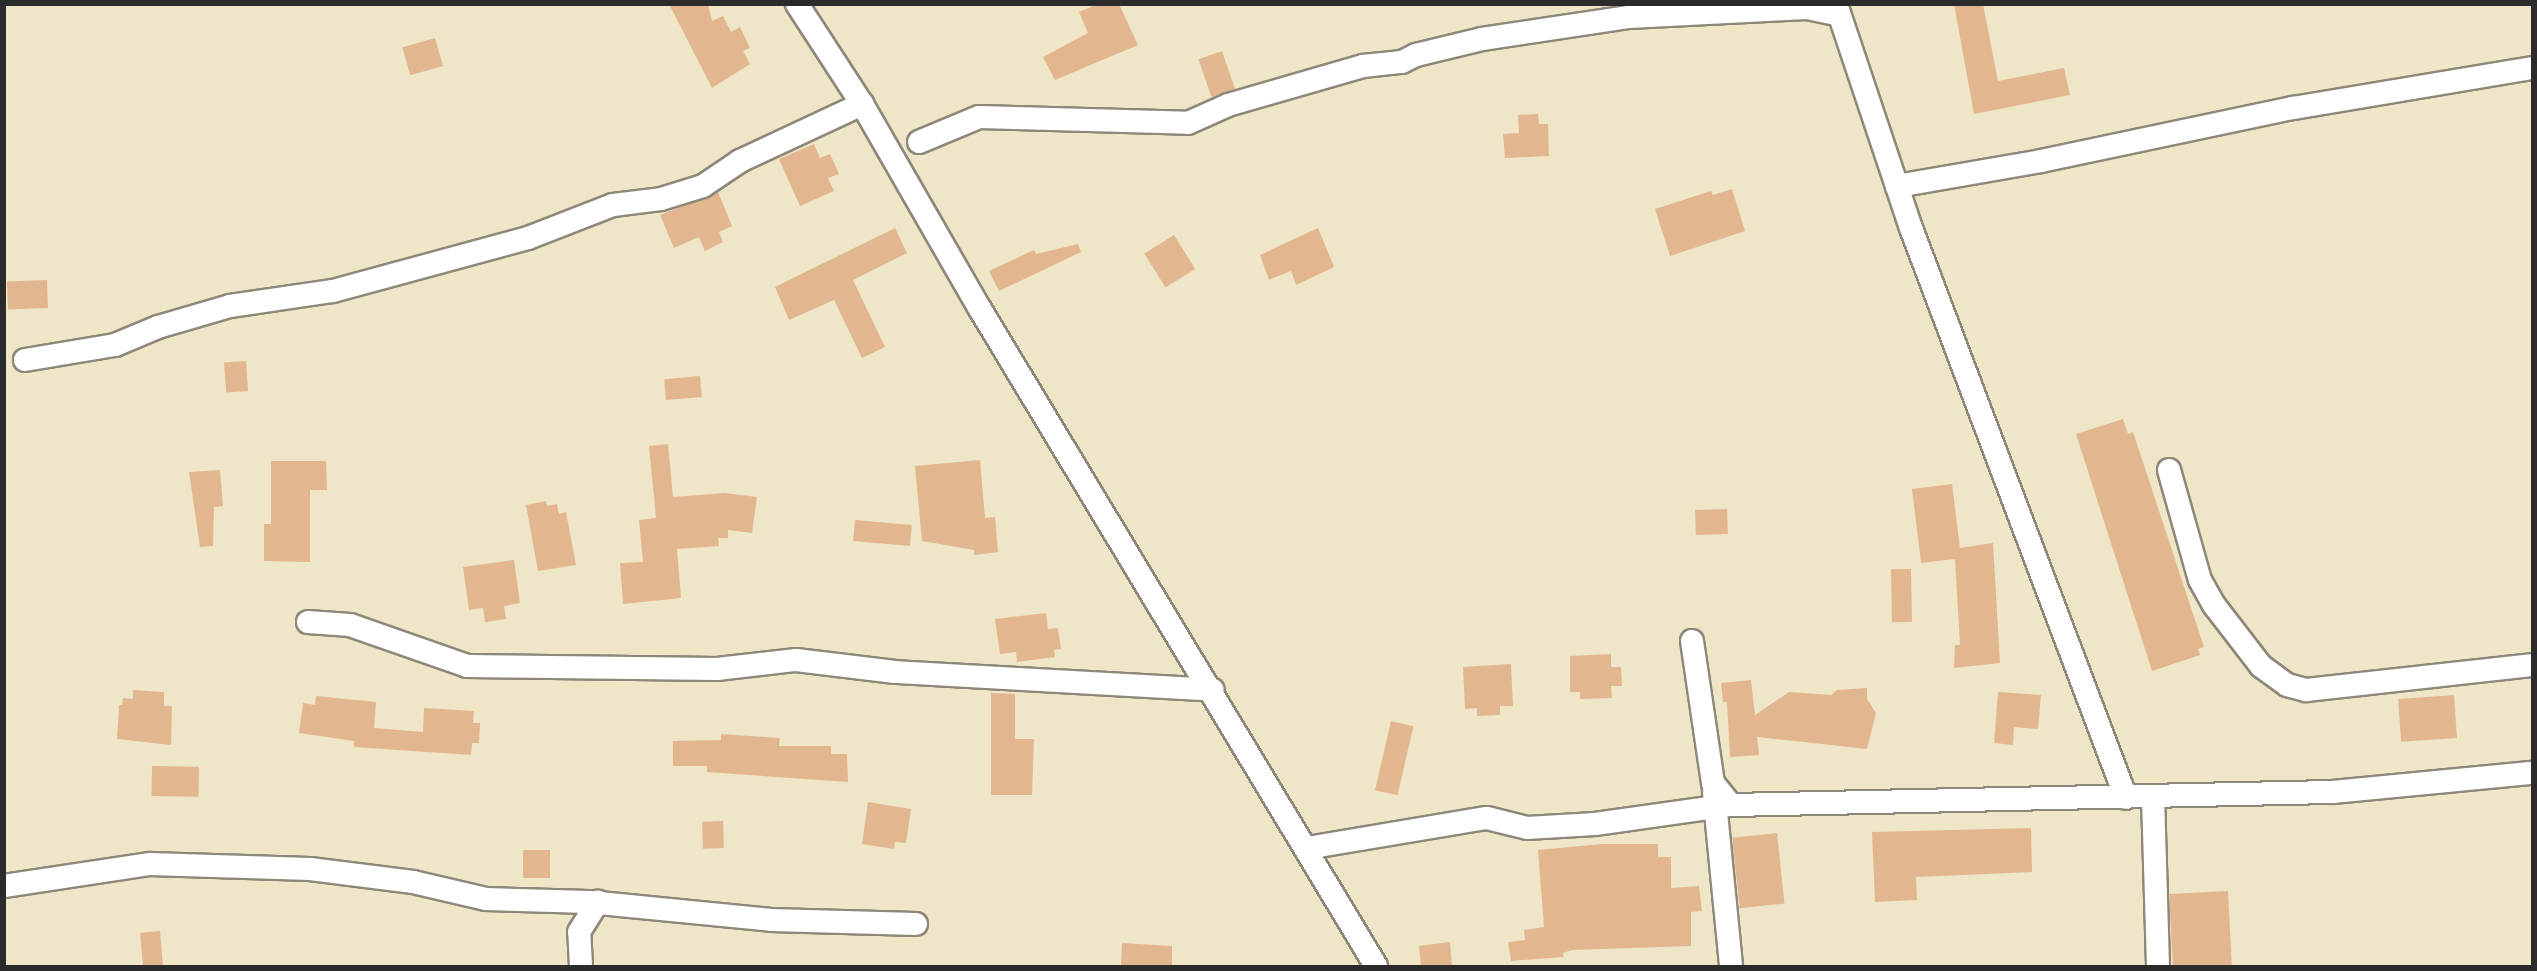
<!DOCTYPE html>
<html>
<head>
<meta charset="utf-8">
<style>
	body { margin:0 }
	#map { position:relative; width:2537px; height:971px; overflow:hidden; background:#efe6c7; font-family:"Gentium Book Plus",serif }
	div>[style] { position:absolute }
	.building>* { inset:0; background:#e2b790; transform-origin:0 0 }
	.roads { filter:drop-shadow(2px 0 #8d8879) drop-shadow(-2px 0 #8d8879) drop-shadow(0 2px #8d8879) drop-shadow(0 -2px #8d8879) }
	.street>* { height:22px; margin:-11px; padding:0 11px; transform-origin:11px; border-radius:11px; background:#fff }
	span { translate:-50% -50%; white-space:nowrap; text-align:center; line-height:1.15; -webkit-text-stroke:4.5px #fcf5e5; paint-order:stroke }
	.frame { position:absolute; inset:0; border:6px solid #2b2b2b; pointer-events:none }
</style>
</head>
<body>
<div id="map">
	<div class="building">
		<i style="clip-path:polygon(669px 4px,708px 4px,712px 21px,723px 16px,731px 32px,740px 27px,750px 48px,743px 51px,750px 64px,712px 88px)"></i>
		<i style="clip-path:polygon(1098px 4px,1119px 4px,1138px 45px,1055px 80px,1043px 57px,1088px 33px,1079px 12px)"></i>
		<i style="clip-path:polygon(1954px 4px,1983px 4px,1998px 81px,2064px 68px,2070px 95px,1974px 114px)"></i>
		<i style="left:435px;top:38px;width:29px;height:34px;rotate:74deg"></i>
		<i style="left:1222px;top:51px;width:40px;height:25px;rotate:71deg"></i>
		<i style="clip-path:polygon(1538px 114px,1539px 124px,1548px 124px,1549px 156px,1505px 158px,1503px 134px,1519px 133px,1518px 115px)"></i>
		<i style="clip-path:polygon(814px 144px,820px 158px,830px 154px,839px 174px,828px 178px,834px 191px,800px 206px,779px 159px)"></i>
		<i style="clip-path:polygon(1732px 189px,1745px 231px,1670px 256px,1655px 209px,1711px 191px,1713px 195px)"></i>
		<i style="clip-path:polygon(718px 192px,732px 226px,719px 232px,723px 242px,705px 251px,699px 237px,674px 248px,660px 215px)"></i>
		<i style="clip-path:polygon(895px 228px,907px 253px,853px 280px,885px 347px,862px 358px,834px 300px,789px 320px,775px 287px)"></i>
		<i style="clip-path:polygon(1318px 228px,1334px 267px,1296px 285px,1291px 271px,1269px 280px,1260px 255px)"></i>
		<i style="left:1174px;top:235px;width:40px;height:35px;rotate:58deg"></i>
		<i style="clip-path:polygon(1078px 244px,1081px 252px,999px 291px,989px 271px,1034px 250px,1036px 254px)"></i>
		<i style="left:47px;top:280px;width:28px;height:40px;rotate:88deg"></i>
		<i style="left:246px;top:361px;width:30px;height:22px;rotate:86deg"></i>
		<i style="left:700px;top:376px;width:21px;height:36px;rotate:85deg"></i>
		<i style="clip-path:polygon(2123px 419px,2128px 434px,2133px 432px,2204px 647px,2198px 649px,2200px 655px,2152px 671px,2076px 434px)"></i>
		<i style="clip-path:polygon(668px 444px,673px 497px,725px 493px,757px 497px,752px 533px,728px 530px,728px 538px,718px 538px,719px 546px,677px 549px,681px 598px,623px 604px,620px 563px,643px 562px,639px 520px,656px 518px,649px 446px)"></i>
		<i style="clip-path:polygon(980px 460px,985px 518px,995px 517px,998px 552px,974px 555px,974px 550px,922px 541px,915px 466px)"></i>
		<i style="clip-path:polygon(271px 461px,326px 461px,327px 490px,310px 490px,310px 562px,264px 561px,264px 524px,271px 524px)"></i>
		<i style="clip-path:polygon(220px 470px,223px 506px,214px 507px,213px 546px,200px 547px,189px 472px)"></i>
		<i style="clip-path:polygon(1952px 484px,1960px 548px,1993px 543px,2000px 663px,1954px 668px,1955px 645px,1960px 645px,1955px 559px,1921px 563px,1912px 489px)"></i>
		<i style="clip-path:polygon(546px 501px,547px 506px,557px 504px,559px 514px,566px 512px,576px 565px,538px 571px,526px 505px)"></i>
		<i style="left:1727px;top:509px;width:25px;height:32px;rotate:88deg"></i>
		<i style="left:855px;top:520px;width:57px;height:21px;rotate:5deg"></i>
		<i style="clip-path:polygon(514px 560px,520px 603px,504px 606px,506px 619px,485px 622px,483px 608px,469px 610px,463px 567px)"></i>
		<i style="left:1911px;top:569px;width:53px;height:20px;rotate:89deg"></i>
		<i style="clip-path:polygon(1046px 613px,1048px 629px,1058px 628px,1061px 649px,1054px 650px,1055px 657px,1017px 662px,1016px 652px,1000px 654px,995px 619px)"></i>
		<i style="clip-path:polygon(1611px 654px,1611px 667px,1621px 667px,1622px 686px,1611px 686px,1612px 698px,1580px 699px,1580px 692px,1570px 692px,1570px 656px)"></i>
		<i style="clip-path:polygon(1511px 664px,1513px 706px,1500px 706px,1500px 715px,1477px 716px,1477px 708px,1465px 709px,1463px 667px)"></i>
		<i style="clip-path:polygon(1751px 680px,1755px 715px,1789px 692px,1831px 695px,1837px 690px,1867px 688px,1867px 699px,1876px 713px,1867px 749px,1757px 737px,1759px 755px,1730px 757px,1727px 702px,1723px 702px,1721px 683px)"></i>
		<i style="clip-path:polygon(133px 690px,164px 692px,164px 706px,172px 706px,171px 745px,117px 739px,119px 705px,122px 705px,123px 698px,133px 699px)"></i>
		<i style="clip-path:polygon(1998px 692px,2041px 695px,2038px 729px,2014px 727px,2013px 745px,1994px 743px)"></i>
		<i style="clip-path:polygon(991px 693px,1015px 694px,1015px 739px,1034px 739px,1032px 795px,991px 795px)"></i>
		<i style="left:2454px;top:695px;width:43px;height:56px;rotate:86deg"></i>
		<i style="clip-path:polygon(316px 696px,376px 702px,374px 728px,423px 732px,424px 708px,474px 711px,473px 723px,480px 723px,479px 743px,472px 743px,471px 755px,354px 747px,354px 741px,299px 733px,303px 703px,315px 705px)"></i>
		<i style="left:1391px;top:721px;width:23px;height:71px;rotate:13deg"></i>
		<i style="clip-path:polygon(721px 734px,780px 738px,779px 746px,831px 746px,831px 754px,847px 754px,848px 782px,707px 772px,707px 766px,673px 766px,673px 741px,721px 740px)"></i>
		<i style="left:152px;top:766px;width:47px;height:30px;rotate:1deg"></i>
		<i style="clip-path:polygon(868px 802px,911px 809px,906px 843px,895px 842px,894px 849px,862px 844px)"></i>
		<i style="left:723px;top:821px;width:27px;height:21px;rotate:88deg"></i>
		<i style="clip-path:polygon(2031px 828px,2032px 872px,1916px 877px,1917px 900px,1875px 902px,1872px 832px)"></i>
		<i style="left:1777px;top:833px;width:71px;height:45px;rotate:84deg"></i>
		<i style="clip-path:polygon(1602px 844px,1658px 844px,1658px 857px,1671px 857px,1671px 888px,1699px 886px,1702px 911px,1691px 912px,1691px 946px,1572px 950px,1563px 953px,1564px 957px,1511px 961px,1508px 942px,1525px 940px,1524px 930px,1544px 927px,1538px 850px)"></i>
		<i style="left:523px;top:850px;width:27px;height:28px"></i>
		<i style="left:2228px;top:891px;width:75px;height:59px;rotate:87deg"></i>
		<i style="left:160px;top:931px;width:35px;height:20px;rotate:85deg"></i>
		<i style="clip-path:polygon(1450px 942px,1452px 966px,1421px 966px,1419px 946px)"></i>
		<i style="clip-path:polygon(1122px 943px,1172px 946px,1172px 966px,1121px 966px)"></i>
	</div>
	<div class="roads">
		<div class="street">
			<i style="left:797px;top:4px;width:119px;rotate:57deg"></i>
			<i style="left:862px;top:104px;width:237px;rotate:60.1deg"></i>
			<i style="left:980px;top:309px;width:767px;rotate:58.92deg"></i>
			<i style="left:1836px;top:4px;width:236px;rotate:71.5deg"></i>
			<i style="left:1911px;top:228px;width:609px;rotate:69.33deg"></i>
			<i style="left:919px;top:142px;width:65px;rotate:-22.6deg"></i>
			<i style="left:979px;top:117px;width:209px;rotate:1.6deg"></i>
			<i style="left:1188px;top:123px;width:44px;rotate:-24.2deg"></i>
			<i style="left:1228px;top:105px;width:141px;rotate:-16.1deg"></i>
			<i style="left:1363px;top:66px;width:39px;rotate:-6deg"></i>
			<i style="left:1402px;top:62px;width:16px;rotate:-27deg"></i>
			<i style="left:1416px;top:55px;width:68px;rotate:-13.6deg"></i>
			<i style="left:1482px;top:39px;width:149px;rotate:-8.5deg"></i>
			<i style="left:1629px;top:17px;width:178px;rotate:-2.9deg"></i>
			<i style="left:1807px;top:8px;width:33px;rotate:12deg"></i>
			<i style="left:1897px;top:186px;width:146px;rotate:-9.8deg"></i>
			<i style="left:2041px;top:161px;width:258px;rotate:-11.9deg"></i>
			<i style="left:2293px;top:108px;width:242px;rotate:-9.5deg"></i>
			<i style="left:25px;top:360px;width:91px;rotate:-9.5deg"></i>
			<i style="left:115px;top:345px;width:47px;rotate:-22.7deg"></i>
			<i style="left:158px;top:327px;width:75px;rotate:-16.3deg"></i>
			<i style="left:230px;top:306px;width:104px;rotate:-8.3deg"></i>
			<i style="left:333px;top:291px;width:202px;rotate:-15.2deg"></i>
			<i style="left:528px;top:238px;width:91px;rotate:-21.2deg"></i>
			<i style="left:613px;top:205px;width:48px;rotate:-7.1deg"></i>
			<i style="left:661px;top:199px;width:44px;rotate:-17.2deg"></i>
			<i style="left:703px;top:186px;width:45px;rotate:-34deg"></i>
			<i style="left:740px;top:161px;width:135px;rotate:-25deg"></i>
			<i style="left:2169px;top:470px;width:114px;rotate:74.3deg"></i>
			<i style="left:2200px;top:580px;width:29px;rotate:61deg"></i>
			<i style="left:2214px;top:605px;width:77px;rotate:52.4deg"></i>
			<i style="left:2261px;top:666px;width:32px;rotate:36deg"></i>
			<i style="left:2287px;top:685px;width:20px;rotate:15deg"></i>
			<i style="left:2306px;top:690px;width:227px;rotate:-6.3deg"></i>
			<i style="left:308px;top:622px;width:42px;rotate:4.1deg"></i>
			<i style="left:350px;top:625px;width:124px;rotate:19.3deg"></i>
			<i style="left:467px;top:666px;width:250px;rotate:0.7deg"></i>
			<i style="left:717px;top:669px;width:80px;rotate:-6.5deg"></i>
			<i style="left:796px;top:660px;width:100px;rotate:6.9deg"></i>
			<i style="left:895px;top:672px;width:318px;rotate:3.2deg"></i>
			<i style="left:1692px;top:641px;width:144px;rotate:81.6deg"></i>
			<i style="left:1713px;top:783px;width:28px;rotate:51deg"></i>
			<i style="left:1731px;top:805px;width:602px;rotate:-1.24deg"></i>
			<i style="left:2333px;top:792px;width:200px;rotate:-5.5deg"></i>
			<i style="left:1714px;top:792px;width:175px;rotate:84.4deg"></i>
			<i style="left:2153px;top:797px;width:169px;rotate:88.3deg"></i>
			<i style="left:1307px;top:848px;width:182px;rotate:-9.5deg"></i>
			<i style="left:1487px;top:818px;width:41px;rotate:14deg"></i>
			<i style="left:1527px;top:828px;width:68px;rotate:-3.4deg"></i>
			<i style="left:1595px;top:824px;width:137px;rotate:-8deg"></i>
			<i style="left:4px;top:886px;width:148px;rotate:-8.6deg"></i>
			<i style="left:150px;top:864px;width:160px;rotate:1.8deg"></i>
			<i style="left:310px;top:869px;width:104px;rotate:7.2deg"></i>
			<i style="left:413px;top:882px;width:75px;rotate:13.1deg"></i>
			<i style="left:486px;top:899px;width:103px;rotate:1.7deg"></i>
			<i style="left:589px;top:902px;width:183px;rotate:5.6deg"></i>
			<i style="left:771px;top:920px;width:145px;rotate:1.6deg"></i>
			<i style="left:581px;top:966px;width:34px;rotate:-93deg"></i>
			<i style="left:579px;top:932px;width:36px;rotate:-58deg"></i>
		</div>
	</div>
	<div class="frame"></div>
</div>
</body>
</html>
